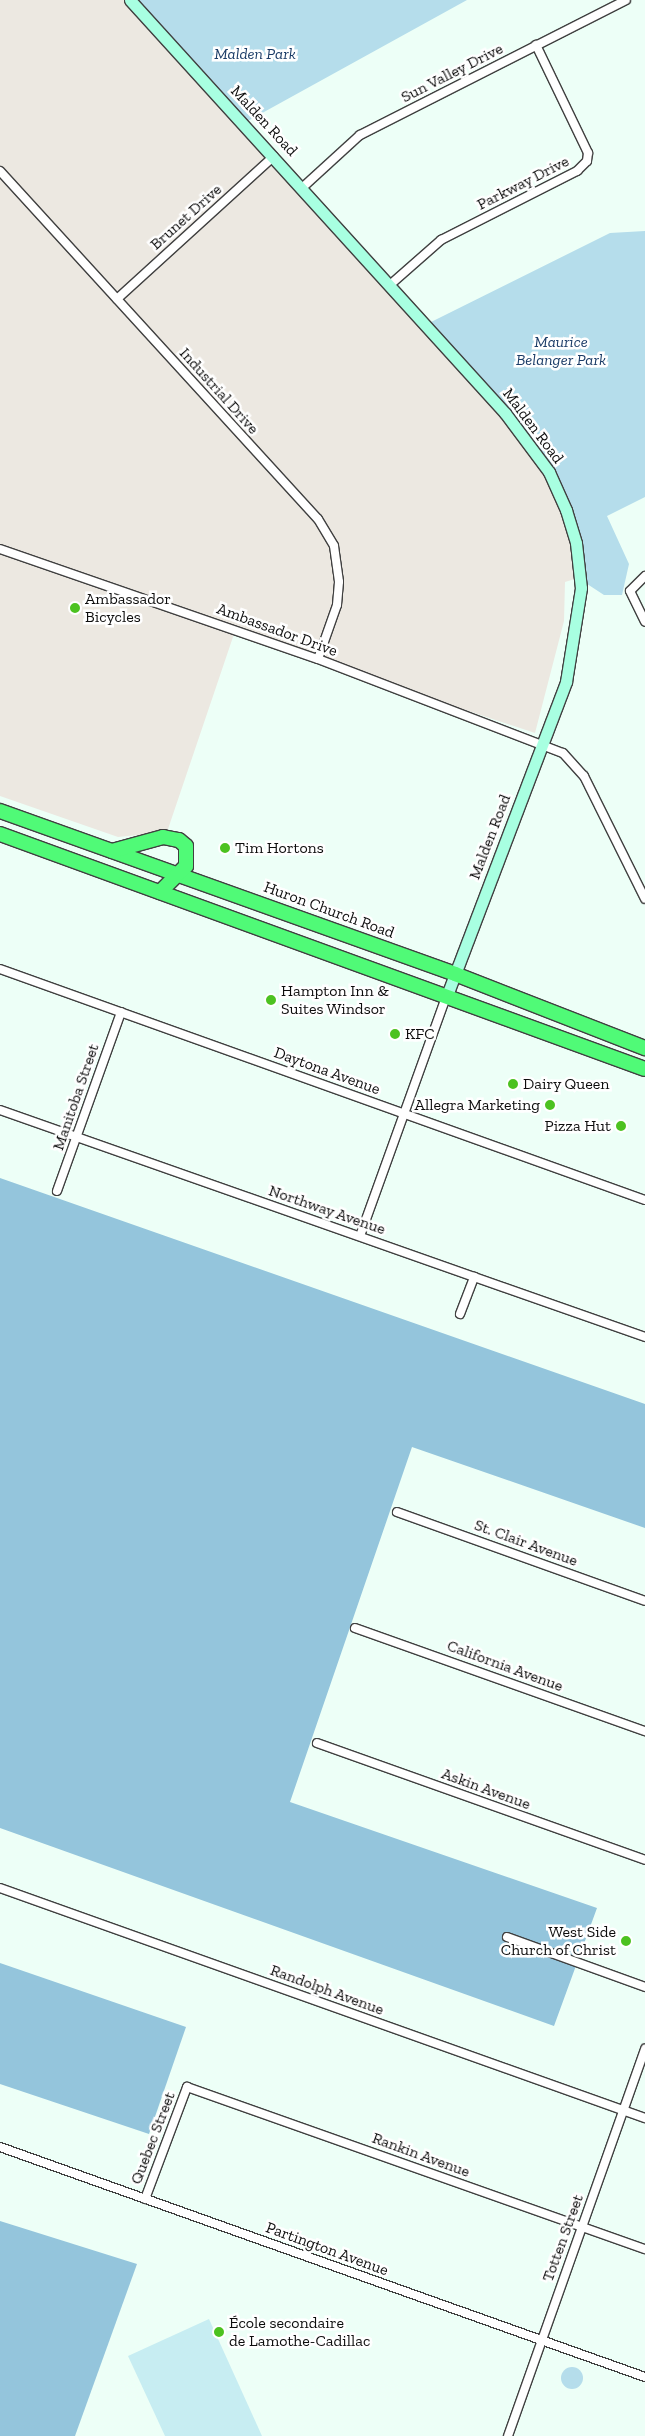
<!DOCTYPE html>
<html>
<head>
<meta charset="utf-8">
<style>
	body { margin:0 }
	#map { position:relative; width:645px; height:2436px; overflow:hidden; background:#edfff7; font-family:"Zilla Slab",serif }
	div>[style] { position:absolute }
	.industrial>* { inset:0; background:#ece8e1 }
	.green>* { inset:0; background:#b5ddeb }
	.round { border-radius:50% }
	.forest>* { inset:0; background:#94c5dc }
	.pitch>* { inset:0; background:#c7edf2 }
	.roads { filter:drop-shadow(1px 0 #404040) drop-shadow(-1px 0 #404040) drop-shadow(0 1px #404040) drop-shadow(0 -1px #404040) }
	.street>* { height:8px; margin:-4px; padding:0 4px; transform-origin:4px; border-radius:4px; background:#fff }
	.secondary>* { height:11px; margin:-5.5px; padding:0 5.5px; transform-origin:5.5px; border-radius:5.5px; background:#a8ffe1 }
	.highway>* { height:14px; margin:-7px; padding:0 7px; transform-origin:7px; border-radius:7px; background:#50fa77 }
	.dots>* { width:14px; height:14px; translate:-50% -50%; box-sizing:border-box; border:2px solid #fff; border-radius:50% }
	span { translate:-50% -50%; white-space:nowrap; text-align:center; line-height:1.15; -webkit-text-stroke:5px #fff; paint-order:stroke }
	.park-label { font-size:16px; color:#1b3c67; font-style:italic }
	.street-label { font-size:16px; color:#0d0d0d }
	.poi-label { font-size:16px; color:#0d0d0d }
	.left { translate:0 -50%; text-align:left }
	.right { translate:-100% -50%; text-align:right }
</style>
</head>
<body>
<div id="map">
	<div class="industrial">
		<i style="clip-path:polygon(0 0,131px 0,536px 448px,573px 533px,578px 578px,565px 582px,564px 621px,535px 733px,234px 634px,167px 832px,118px 837px,0 796px)"></i>
	</div>
	<div class="green">
		<i style="clip-path:polygon(131px 0,467px 0,244px 123px)"></i>
		<i style="clip-path:polygon(645px 231px,645px 497px,607px 516px,629px 564px,622px 595px,604px 595px,578px 578px,573px 533px,555px 485px,427px 324px,610px 233px)"></i>
		<i class="round" style="left:561px;top:2367px;width:22px;height:22px"></i>
	</div>
	<div class="forest">
		<i style="clip-path:polygon(0 1178px,645px 1404px,645px 1528px,412px 1447px,290px 1802px,597px 1908px,554px 2026px,0 1828px)"></i>
		<i style="clip-path:polygon(0 1963px,186px 2027px,149px 2134px,0 2084px)"></i>
		<i style="clip-path:polygon(0 2221px,137px 2264px,75px 2436px,0 2436px)"></i>
	</div>
	<div class="pitch">
		<i style="clip-path:polygon(209px 2319px,262px 2436px,165px 2436px,128px 2356px)"></i>
	</div>
	<div class="roads">
		<div class="street">
			<i style="left:0;top:171px;width:471px;rotate:47.6deg"></i>
			<i style="left:318px;top:519px;width:31px;rotate:59deg"></i>
			<i style="left:334px;top:546px;width:36px;rotate:82deg"></i>
			<i style="left:339px;top:582px;width:23px;rotate:95deg"></i>
			<i style="left:337px;top:605px;width:57px;rotate:109.4deg"></i>
			<i style="left:303px;top:187px;width:77px;rotate:-42.4deg"></i>
			<i style="left:360px;top:135px;width:298px;rotate:-26.9deg"></i>
			<i style="left:391px;top:284px;width:67px;rotate:-41.3deg"></i>
			<i style="left:441px;top:240px;width:153px;rotate:-26.9deg"></i>
			<i style="left:577px;top:171px;width:14px;rotate:-45deg"></i>
			<i style="left:587px;top:161px;width:8px;rotate:-83deg"></i>
			<i style="left:588px;top:153px;width:120px;rotate:-115.7deg"></i>
			<i style="left:117px;top:299px;width:212px;rotate:-42.3deg"></i>
			<i style="left:0;top:549px;width:336px;rotate:19.1deg"></i>
			<i style="left:318px;top:659px;width:262px;rotate:21deg"></i>
			<i style="left:563px;top:753px;width:31px;rotate:48deg"></i>
			<i style="left:584px;top:776px;width:137px;rotate:63.6deg"></i>
			<i style="left:645px;top:576px;width:21px;rotate:135deg"></i>
			<i style="left:630px;top:591px;width:34px;rotate:64deg"></i>
			<i style="left:0;top:969px;width:685px;rotate:19.7deg"></i>
			<i style="left:0;top:1110px;width:684px;rotate:19.39deg"></i>
			<i style="left:57px;top:1191px;width:190px;rotate:-70.3deg"></i>
			<i style="left:360px;top:1236px;width:256px;rotate:-70.2deg"></i>
			<i style="left:460px;top:1314px;width:40px;rotate:-69deg"></i>
			<i style="left:397px;top:1512px;width:263px;rotate:19.7deg"></i>
			<i style="left:355px;top:1628px;width:308px;rotate:19.6deg"></i>
			<i style="left:317px;top:1743px;width:348px;rotate:19.6deg"></i>
			<i style="left:0;top:1888px;width:685px;rotate:19.63deg"></i>
			<i style="left:507px;top:1937px;width:147px;rotate:19.9deg"></i>
			<i style="left:0;top:2147px;width:685px;rotate:19.63deg"></i>
			<i style="left:145px;top:2199px;width:120px;rotate:-69.4deg"></i>
			<i style="left:187px;top:2087px;width:486px;rotate:19.5deg"></i>
			<i style="left:508px;top:2436px;width:411px;rotate:-70.5deg"></i>
		</div>
		<div class="secondary">
			<i style="left:130px;top:0;width:558px;rotate:47.76deg"></i>
			<i style="left:505px;top:413px;width:74px;rotate:53.3deg"></i>
			<i style="left:549px;top:472px;width:42px;rotate:65.9deg"></i>
			<i style="left:566px;top:510px;width:34px;rotate:73deg"></i>
			<i style="left:576px;top:543px;width:45px;rotate:83.7deg"></i>
			<i style="left:581px;top:588px;width:95px;rotate:99.1deg"></i>
			<i style="left:566px;top:682px;width:335px;rotate:110.8deg"></i>
		</div>
		<div class="highway">
			<i style="left:0;top:811px;width:483px;rotate:19.7deg"></i>
			<i style="left:455px;top:974px;width:204px;rotate:21.3deg"></i>
			<i style="left:0;top:834px;width:686px;rotate:20.02deg"></i>
			<i style="left:112px;top:851px;width:53px;rotate:-15.4deg"></i>
			<i style="left:163px;top:837px;width:16px;rotate:11deg"></i>
			<i style="left:179px;top:840px;width:9px;rotate:41deg"></i>
			<i style="left:186px;top:846px;width:20px;rotate:90deg"></i>
			<i style="left:186px;top:866px;width:37px;rotate:135deg"></i>
		</div>
	</div>
	<div class="dots">
		<i style="left:75px;top:608px;background:#4cc220"></i>
		<i style="left:225px;top:848px;background:#4cc220"></i>
		<i style="left:271px;top:1000px;background:#4cc220"></i>
		<i style="left:395px;top:1034px;background:#4cc220"></i>
		<i style="left:513px;top:1084px;background:#4cc220"></i>
		<i style="left:550px;top:1105px;background:#4cc220"></i>
		<i style="left:621px;top:1126px;background:#4cc220"></i>
		<i style="left:626px;top:1941px;background:#4cc220"></i>
		<i style="left:219px;top:2332px;background:#4cc220"></i>
	</div>
	<div class="park-label">
		<span style="left:255px;top:54px">Malden Park</span>
		<span style="left:561px;top:351px">Maurice<br>Belanger Park</span>
	</div>
	<div class="street-label">
		<span style="left:452px;top:73px;rotate:-27deg">Sun Valley Drive</span>
		<span style="left:264px;top:121px;rotate:47deg">Malden Road</span>
		<span style="left:523px;top:183px;rotate:-27deg">Parkway Drive</span>
		<span style="left:186px;top:217px;rotate:-42deg">Brunet Drive</span>
		<span style="left:219px;top:391px;rotate:48deg">Industrial Drive</span>
		<span style="left:533px;top:426px;rotate:53deg">Malden Road</span>
		<span style="left:277px;top:630px;rotate:20deg">Ambassador Drive</span>
		<span style="left:490px;top:837px;rotate:-69deg">Malden Road</span>
		<span style="left:329px;top:910px;rotate:20deg">Huron Church Road</span>
		<span style="left:327px;top:1071px;rotate:20deg">Daytona Avenue</span>
		<span style="left:76px;top:1097px;rotate:-71deg">Manitoba Street</span>
		<span style="left:327px;top:1210px;rotate:19deg">Northway Avenue</span>
		<span style="left:526px;top:1543px;rotate:20deg">St. Clair Avenue</span>
		<span style="left:505px;top:1666px;rotate:20deg">California Avenue</span>
		<span style="left:486px;top:1789px;rotate:20deg">Askin Avenue</span>
		<span style="left:327px;top:1990px;rotate:20deg">Randolph Avenue</span>
		<span style="left:153px;top:2138px;rotate:-69deg">Quebec Street</span>
		<span style="left:421px;top:2155px;rotate:20deg">Rankin Avenue</span>
		<span style="left:563px;top:2238px;rotate:-70deg">Totten Street</span>
		<span style="left:327px;top:2249px;rotate:20deg">Partington Avenue</span>
	</div>
	<div class="poi-label">
		<span class="left" style="left:85px;top:608px">Ambassador<br>Bicycles</span>
		<span class="left" style="left:235px;top:848px">Tim Hortons</span>
		<span class="left" style="left:281px;top:1000px">Hampton Inn &amp;<br>Suites Windsor</span>
		<span class="left" style="left:405px;top:1034px">KFC</span>
		<span class="left" style="left:523px;top:1084px">Dairy Queen</span>
		<span class="right" style="left:540px;top:1105px">Allegra Marketing</span>
		<span class="right" style="left:611px;top:1126px">Pizza Hut</span>
		<span class="right" style="left:616px;top:1941px">West Side<br>Church of Christ</span>
		<span class="left" style="left:229px;top:2332px">École secondaire<br>de Lamothe-Cadillac</span>
	</div>
</div>
</body>
</html>
